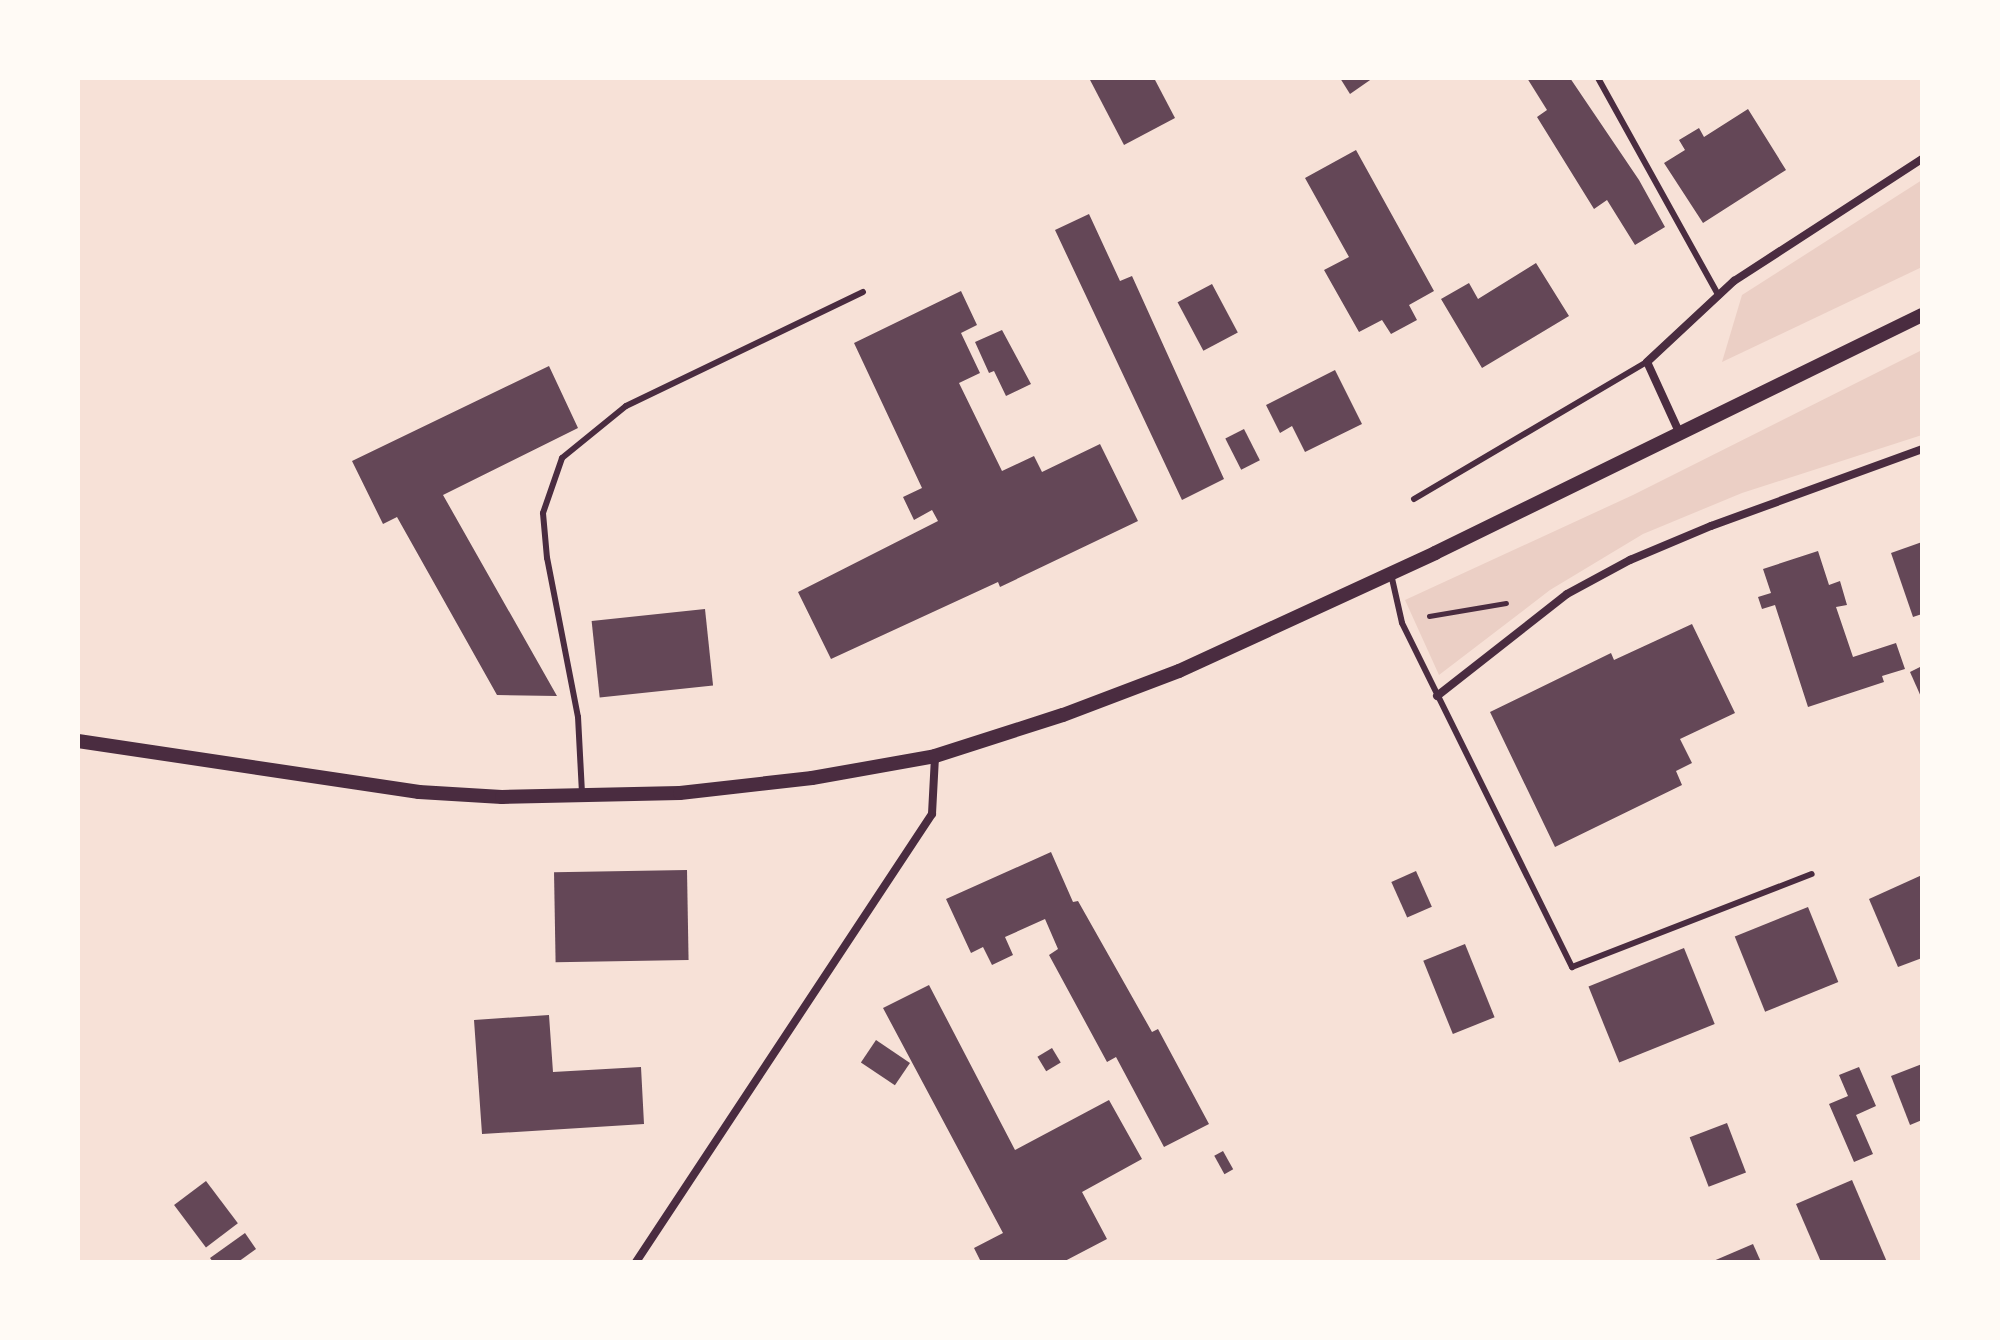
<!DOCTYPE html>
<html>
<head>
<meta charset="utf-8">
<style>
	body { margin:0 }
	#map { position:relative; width:2000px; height:1340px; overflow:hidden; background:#f7e1d7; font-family:"Golos Text",sans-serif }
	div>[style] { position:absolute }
	.green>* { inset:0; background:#ebcfc5 }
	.building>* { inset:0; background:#644757; transform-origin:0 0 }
	.path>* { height:5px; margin:-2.5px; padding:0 2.5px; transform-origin:2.5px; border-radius:2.5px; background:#4a2c40 }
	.service>* { height:6px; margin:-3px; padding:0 3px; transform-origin:3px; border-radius:3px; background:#4a2c40 }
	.minor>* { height:8px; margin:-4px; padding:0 4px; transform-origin:4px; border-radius:4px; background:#4a2c40 }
	.tertiary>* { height:14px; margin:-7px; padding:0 7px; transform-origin:7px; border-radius:7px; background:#4a2c40 }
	span { translate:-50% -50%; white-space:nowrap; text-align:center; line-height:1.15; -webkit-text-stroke:7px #fffaf5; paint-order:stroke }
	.frame { position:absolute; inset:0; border:80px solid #fffaf5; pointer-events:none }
</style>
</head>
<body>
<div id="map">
	<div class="green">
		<i style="clip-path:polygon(1922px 180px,1922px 267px,1722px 362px,1742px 295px)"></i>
		<i style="clip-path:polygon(1922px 350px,1922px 435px,1742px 493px,1643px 534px,1550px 590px,1439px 675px,1405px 600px,1633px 495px)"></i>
	</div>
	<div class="building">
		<i style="clip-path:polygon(1089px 78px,1154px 78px,1175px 118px,1124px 145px)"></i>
		<i style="clip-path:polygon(1340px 78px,1373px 78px,1350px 94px)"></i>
		<i style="clip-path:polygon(1527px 78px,1570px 78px,1639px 180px,1665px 227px,1635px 245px,1607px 200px,1594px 209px,1537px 117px,1547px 110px)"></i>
		<i style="clip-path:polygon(1748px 109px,1786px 170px,1703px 223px,1664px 163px,1685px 150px,1679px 140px,1699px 128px,1704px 137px)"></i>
		<i style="clip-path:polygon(1356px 150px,1434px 291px,1409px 305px,1417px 320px,1391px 334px,1382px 320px,1359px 332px,1324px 270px,1349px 257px,1305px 178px)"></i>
		<i style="clip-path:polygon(1089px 214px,1120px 281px,1132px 276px,1224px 479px,1182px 500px,1055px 230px)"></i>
		<i style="clip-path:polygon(1536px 263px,1569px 316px,1482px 368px,1441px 299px,1469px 283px,1478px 299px)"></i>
		<i style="left:1212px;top:284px;width:55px;height:39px;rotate:62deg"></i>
		<i style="clip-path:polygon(961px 291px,977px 325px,961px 333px,980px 373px,959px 383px,1002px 471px,1034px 456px,1042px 472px,1100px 444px,1138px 521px,1000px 587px,998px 582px,831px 659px,798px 592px,938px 521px,932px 510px,914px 520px,903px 497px,922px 488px,854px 343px)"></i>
		<i style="clip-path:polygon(1002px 330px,1031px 384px,1006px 396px,994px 371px,989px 373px,975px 342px)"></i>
		<i style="clip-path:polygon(549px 366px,578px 428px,443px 495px,557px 696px,497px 695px,397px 517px,383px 524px,352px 461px)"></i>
		<i style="clip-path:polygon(1335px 370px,1362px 424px,1305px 452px,1292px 426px,1280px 433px,1266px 405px)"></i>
		<i style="left:1244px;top:429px;width:35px;height:21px;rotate:63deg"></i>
		<i style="clip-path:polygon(1922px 542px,1922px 614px,1913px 617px,1891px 553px)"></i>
		<i style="clip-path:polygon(1818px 551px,1829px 585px,1840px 581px,1847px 605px,1836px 607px,1853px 657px,1896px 643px,1905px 669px,1882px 676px,1884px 682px,1808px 707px,1775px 605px,1762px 609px,1758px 597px,1771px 593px,1763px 569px)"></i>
		<i style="left:705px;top:609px;width:77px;height:114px;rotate:84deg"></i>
		<i style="clip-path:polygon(1692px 624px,1735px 713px,1680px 739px,1692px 763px,1676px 771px,1682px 785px,1555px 847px,1490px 712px,1611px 653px,1614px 660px)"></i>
		<i style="clip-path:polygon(1922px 666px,1922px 699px,1910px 672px)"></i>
		<i style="clip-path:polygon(1051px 852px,1073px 902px,1078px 901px,1152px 1032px,1158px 1029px,1209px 1124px,1164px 1147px,1116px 1057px,1107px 1062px,1049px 955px,1058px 949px,1045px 919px,1005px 937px,1013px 955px,992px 965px,983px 947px,971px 953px,946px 899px)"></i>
		<i style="left:687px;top:870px;width:90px;height:133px;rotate:89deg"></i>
		<i style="left:1416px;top:871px;width:39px;height:27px;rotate:66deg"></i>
		<i style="clip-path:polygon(1922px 875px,1922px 958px,1898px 967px,1869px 899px)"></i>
		<i style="left:1808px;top:907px;width:81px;height:79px;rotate:68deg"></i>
		<i style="left:1465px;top:944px;width:79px;height:45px;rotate:68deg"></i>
		<i style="left:1684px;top:948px;width:82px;height:103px;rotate:68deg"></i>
		<i style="clip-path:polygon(929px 985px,1015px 1150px,1109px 1100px,1142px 1159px,1082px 1192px,1107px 1239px,1063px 1262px,981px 1262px,974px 1248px,1003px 1233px,883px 1008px)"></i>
		<i style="clip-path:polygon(549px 1015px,553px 1072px,641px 1067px,644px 1124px,482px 1134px,474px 1020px)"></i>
		<i style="left:876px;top:1040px;width:41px;height:27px;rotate:34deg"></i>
		<i style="left:1052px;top:1048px;width:17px;height:17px;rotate:59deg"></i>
		<i style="clip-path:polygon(1922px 1064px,1922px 1120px,1910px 1125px,1891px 1076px)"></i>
		<i style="clip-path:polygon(1859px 1067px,1876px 1106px,1856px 1115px,1873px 1154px,1854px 1162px,1829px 1104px,1848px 1096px,1839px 1075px)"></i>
		<i style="left:1727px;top:1123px;width:53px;height:40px;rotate:69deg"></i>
		<i style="left:1223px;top:1151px;width:21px;height:10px;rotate:61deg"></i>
		<i style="clip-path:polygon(1852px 1180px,1887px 1262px,1821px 1262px,1796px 1204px)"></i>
		<i style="left:206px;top:1181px;width:53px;height:40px;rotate:53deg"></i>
		<i style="clip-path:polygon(245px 1233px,256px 1249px,238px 1262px,213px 1262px,210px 1258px)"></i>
		<i style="clip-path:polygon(1753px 1244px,1761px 1262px,1711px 1262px)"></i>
	</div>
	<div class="path">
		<i style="left:1429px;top:616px;width:78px;rotate:-9.6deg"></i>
	</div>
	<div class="service">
		<i style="left:1598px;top:78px;width:249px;rotate:61deg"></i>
		<i style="left:1414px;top:499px;width:270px;rotate:-30.5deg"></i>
		<i style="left:1391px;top:574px;width:50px;rotate:77.3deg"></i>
		<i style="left:1402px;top:623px;width:384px;rotate:63.7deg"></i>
		<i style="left:1572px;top:967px;width:257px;rotate:-21.2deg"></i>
		<i style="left:582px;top:793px;width:76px;rotate:-93deg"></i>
		<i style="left:578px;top:717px;width:162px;rotate:-101deg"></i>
		<i style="left:547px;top:558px;width:45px;rotate:-95.1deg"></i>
		<i style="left:543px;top:513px;width:58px;rotate:-70.9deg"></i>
		<i style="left:562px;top:458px;width:82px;rotate:-39.1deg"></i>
		<i style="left:626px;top:406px;width:263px;rotate:-25.7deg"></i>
	</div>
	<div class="minor">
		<i style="left:1680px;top:434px;width:79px;rotate:-114.6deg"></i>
		<i style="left:1647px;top:362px;width:119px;rotate:-43deg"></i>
		<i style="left:1734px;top:281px;width:224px;rotate:-33deg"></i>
		<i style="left:1437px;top:696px;width:165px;rotate:-38.1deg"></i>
		<i style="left:1567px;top:594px;width:72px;rotate:-28.4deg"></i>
		<i style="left:1630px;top:560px;width:88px;rotate:-22.8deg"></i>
		<i style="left:1711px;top:526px;width:225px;rotate:-20deg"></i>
		<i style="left:636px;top:1262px;width:537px;rotate:-56.55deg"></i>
		<i style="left:932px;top:814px;width:58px;rotate:-87deg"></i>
	</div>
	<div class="tertiary">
		<i style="left:78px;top:741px;width:345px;rotate:8.5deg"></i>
		<i style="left:419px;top:792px;width:83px;rotate:3.4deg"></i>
		<i style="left:502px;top:797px;width:178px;rotate:-1.3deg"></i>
		<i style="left:680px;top:793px;width:133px;rotate:-6.5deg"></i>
		<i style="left:812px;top:778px;width:125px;rotate:-10.1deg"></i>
		<i style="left:935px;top:756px;width:134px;rotate:-17.8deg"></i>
		<i style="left:1063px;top:715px;width:124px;rotate:-20.8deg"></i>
		<i style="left:1179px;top:671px;width:282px;rotate:-24.7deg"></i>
		<i style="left:1435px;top:553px;width:542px;rotate:-26.05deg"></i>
	</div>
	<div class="frame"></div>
</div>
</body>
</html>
